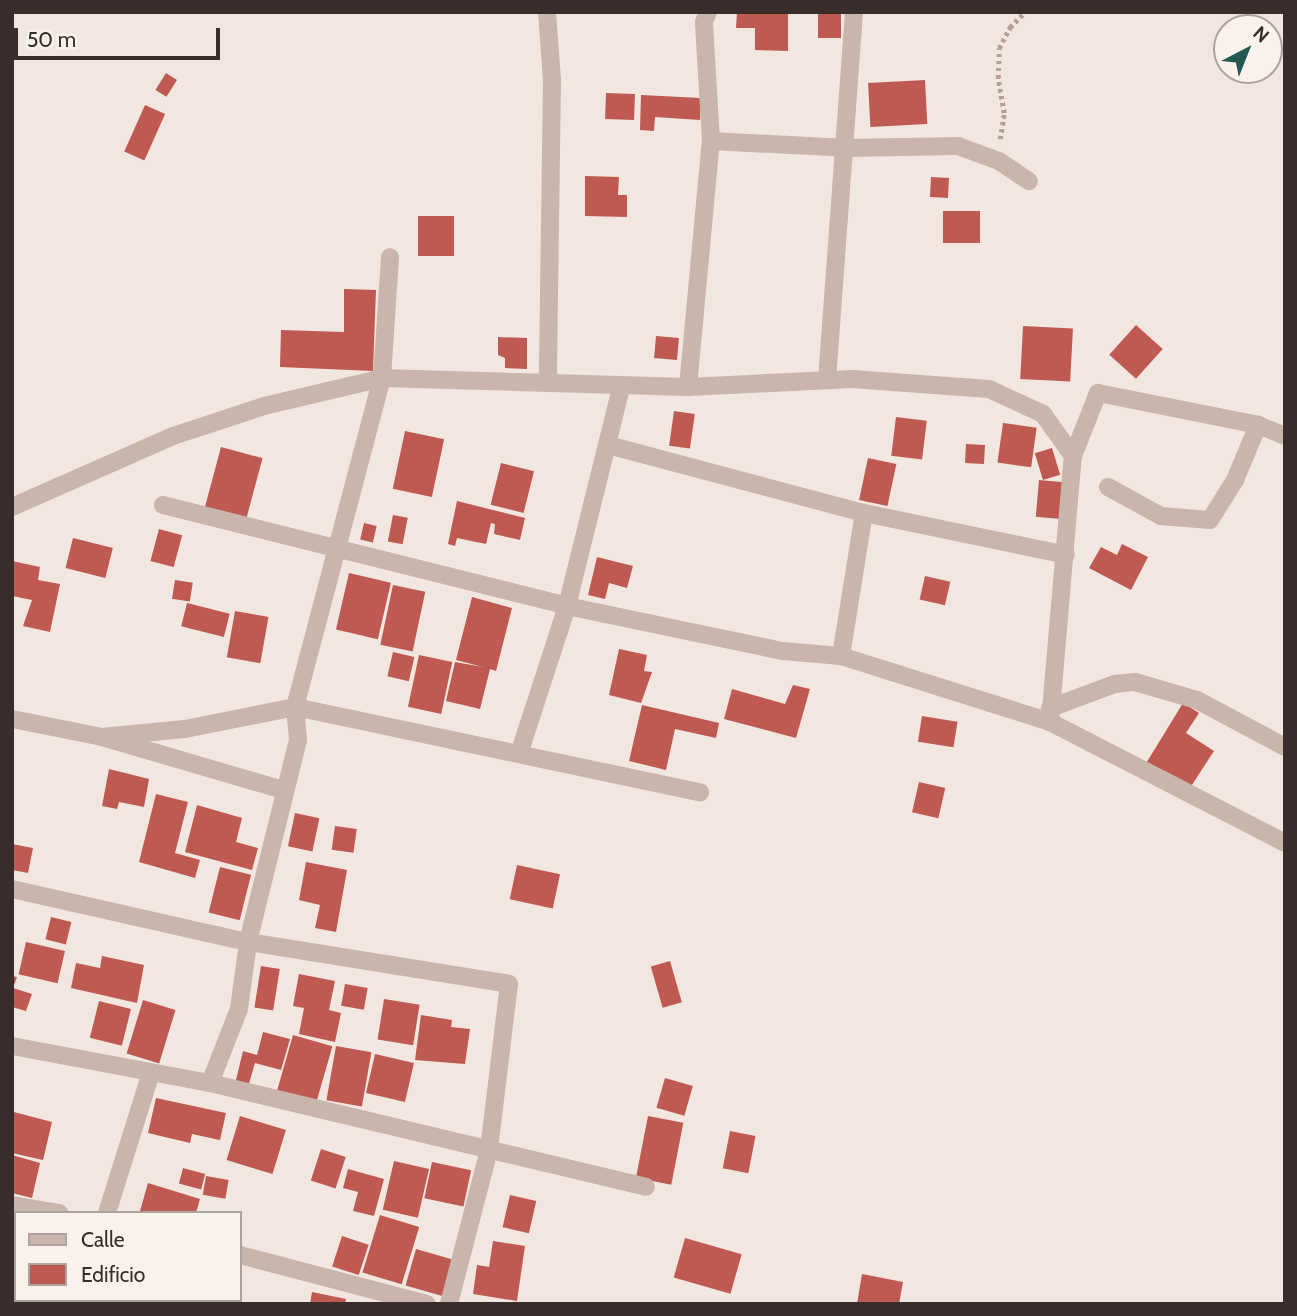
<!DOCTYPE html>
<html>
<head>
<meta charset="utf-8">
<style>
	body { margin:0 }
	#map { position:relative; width:1297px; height:1316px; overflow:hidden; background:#f2e6e0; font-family:Cabin,sans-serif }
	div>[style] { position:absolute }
	.building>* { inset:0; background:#be5a51; transform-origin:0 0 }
	.path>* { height:4.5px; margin-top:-2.25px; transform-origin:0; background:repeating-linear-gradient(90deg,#b59f96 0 3.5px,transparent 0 7px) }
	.minor>* { height:18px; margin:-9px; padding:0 9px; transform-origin:9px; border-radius:9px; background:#c9b5ac }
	span { translate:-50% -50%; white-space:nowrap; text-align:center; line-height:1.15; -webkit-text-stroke:5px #f9f1ec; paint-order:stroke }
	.frame { position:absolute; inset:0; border:14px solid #382d2b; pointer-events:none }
	.legend { position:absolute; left:14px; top:1211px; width:228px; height:91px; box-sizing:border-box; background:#f9f1ec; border:2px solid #aca39f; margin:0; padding:9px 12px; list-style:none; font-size:21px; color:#382d2b }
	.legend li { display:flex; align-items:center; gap:14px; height:35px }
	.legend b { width:35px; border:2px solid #aca39f }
	.north { position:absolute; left:1213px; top:14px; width:70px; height:70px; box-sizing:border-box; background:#f9f1ec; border:2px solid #aca39f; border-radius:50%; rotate:42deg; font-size:19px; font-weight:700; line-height:28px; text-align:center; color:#382d2b }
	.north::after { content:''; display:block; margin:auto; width:24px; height:32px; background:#235752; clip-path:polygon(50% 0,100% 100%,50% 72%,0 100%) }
	.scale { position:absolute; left:14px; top:28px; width:206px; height:32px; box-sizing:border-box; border:4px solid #382d2b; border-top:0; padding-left:9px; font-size:21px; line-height:24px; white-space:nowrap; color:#382d2b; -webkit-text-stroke:5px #f9f1ec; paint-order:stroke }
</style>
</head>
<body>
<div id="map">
	<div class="building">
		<i style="clip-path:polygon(737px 12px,788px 12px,788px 51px,755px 50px,755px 28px,736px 28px)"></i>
		<i style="left:818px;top:12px;width:23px;height:26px"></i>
		<i style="left:166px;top:73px;width:13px;height:20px;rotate:32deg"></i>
		<i style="left:925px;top:80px;width:44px;height:57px;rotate:87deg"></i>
		<i style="left:606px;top:93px;width:29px;height:26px;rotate:2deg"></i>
		<i style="clip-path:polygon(641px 95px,701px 98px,700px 120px,655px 117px,654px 131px,640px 130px)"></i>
		<i style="left:145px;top:105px;width:22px;height:51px;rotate:24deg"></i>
		<i style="clip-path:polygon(585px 176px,619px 177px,618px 195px,627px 195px,627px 217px,585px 216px)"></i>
		<i style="left:931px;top:177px;width:18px;height:20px;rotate:3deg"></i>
		<i style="left:943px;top:211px;width:37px;height:32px"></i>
		<i style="left:418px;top:216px;width:36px;height:40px"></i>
		<i style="clip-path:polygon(344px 289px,376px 290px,373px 371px,280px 367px,281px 330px,344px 332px)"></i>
		<i style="left:1136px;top:325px;width:36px;height:40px;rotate:42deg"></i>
		<i style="left:1023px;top:326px;width:50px;height:53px;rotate:3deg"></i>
		<i style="left:656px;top:336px;width:23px;height:22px;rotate:5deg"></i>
		<i style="clip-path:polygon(498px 337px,527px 338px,527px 369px,505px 368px,505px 358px,498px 355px)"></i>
		<i style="left:674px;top:411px;width:21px;height:35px;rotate:8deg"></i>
		<i style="left:896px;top:417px;width:31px;height:39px;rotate:7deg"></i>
		<i style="left:1003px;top:423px;width:34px;height:40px;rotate:8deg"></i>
		<i style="left:405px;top:431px;width:40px;height:59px;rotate:12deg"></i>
		<i style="left:966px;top:444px;width:19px;height:19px;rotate:3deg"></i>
		<i style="left:221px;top:447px;width:43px;height:62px;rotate:15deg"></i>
		<i style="left:1052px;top:448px;width:28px;height:18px;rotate:73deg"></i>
		<i style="left:868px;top:458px;width:29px;height:43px;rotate:12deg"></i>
		<i style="left:501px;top:463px;width:34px;height:43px;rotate:14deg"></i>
		<i style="left:1039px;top:480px;width:25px;height:37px;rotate:5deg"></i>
		<i style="clip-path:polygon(457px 501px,525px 518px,520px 540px,494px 534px,495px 524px,491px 523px,486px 544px,457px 538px,455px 546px,448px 544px)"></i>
		<i style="left:393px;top:515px;width:15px;height:27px;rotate:11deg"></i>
		<i style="left:364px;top:523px;width:13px;height:17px;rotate:13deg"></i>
		<i style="left:159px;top:529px;width:24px;height:33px;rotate:15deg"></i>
		<i style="left:73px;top:538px;width:41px;height:31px;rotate:14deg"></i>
		<i style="clip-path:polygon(1122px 544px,1148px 557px,1131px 590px,1089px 568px,1101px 547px,1117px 555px)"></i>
		<i style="clip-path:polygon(597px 557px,633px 566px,627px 588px,609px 583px,605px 599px,588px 595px)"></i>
		<i style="clip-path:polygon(12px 561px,40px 567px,38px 580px,60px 584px,50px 632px,23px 626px,32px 600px,12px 596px)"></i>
		<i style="left:349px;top:573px;width:43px;height:58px;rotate:13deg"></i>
		<i style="left:925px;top:576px;width:26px;height:24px;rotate:13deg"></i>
		<i style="left:175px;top:580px;width:18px;height:19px;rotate:9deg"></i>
		<i style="left:393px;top:585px;width:33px;height:61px;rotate:12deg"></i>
		<i style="clip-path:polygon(472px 597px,512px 608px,496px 671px,490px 669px,480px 709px,446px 701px,455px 662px,483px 667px,456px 660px)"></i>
		<i style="left:187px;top:603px;width:44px;height:24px;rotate:14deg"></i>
		<i style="left:235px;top:611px;width:34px;height:47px;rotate:10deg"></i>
		<i style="clip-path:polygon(619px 649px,647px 655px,644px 671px,652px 672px,641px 703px,609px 695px)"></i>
		<i style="left:393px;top:652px;width:22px;height:25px;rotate:13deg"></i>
		<i style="left:419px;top:655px;width:34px;height:53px;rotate:12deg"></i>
		<i style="clip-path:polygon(793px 685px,810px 689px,796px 738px,724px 719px,732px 689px,785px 704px)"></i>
		<i style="clip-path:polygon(1183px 703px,1199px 713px,1186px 733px,1214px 751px,1188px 791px,1145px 765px)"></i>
		<i style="clip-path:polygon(642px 705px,719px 723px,716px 738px,675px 729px,666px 770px,629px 761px)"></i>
		<i style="left:922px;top:716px;width:36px;height:26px;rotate:9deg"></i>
		<i style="clip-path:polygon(109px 769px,149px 779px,144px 807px,119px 802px,117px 809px,102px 806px)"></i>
		<i style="left:919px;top:782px;width:27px;height:31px;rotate:13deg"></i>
		<i style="clip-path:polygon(156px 794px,188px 802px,175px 853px,200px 860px,195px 878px,139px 862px)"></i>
		<i style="clip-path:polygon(197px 805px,242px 818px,236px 842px,258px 848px,252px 870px,185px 852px)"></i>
		<i style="left:295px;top:813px;width:25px;height:34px;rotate:12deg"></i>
		<i style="left:335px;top:826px;width:22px;height:24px;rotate:8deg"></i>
		<i style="clip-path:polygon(12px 844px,33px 848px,28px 873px,12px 870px)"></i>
		<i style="clip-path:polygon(306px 862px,347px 870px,336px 932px,315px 928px,320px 905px,299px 900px)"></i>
		<i style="left:517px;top:865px;width:44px;height:35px;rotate:12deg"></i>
		<i style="left:220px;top:867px;width:32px;height:47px;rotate:14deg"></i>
		<i style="left:51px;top:917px;width:21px;height:23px;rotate:14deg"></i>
		<i style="left:26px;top:942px;width:40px;height:33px;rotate:13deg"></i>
		<i style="clip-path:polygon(102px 956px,144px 965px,137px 1003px,71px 988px,76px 963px,100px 968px)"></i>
		<i style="left:670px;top:961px;width:43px;height:20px;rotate:74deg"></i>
		<i style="left:261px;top:966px;width:19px;height:42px;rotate:9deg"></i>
		<i style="clip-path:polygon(299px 974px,335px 981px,329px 1010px,341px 1013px,335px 1042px,299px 1034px,304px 1008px,293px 1006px)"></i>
		<i style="clip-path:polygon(12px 976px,17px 977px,13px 988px,32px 994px,26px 1011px,12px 1007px)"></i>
		<i style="left:345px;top:984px;width:23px;height:22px;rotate:10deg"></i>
		<i style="left:384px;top:999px;width:36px;height:41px;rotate:9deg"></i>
		<i style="left:143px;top:1000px;width:34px;height:56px;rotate:17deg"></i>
		<i style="left:99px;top:1001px;width:33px;height:38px;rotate:14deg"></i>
		<i style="clip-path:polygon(421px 1015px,452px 1020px,451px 1027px,470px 1029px,465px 1064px,415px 1060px)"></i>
		<i style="clip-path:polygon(263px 1032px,290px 1039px,281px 1070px,255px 1063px,248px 1087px,235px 1084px,243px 1051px,257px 1055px)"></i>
		<i style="left:293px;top:1035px;width:41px;height:59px;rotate:16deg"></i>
		<i style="left:336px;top:1046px;width:36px;height:55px;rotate:10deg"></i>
		<i style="left:375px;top:1054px;width:40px;height:40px;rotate:13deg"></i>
		<i style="left:665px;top:1078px;width:29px;height:31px;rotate:16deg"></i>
		<i style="clip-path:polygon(156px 1098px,226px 1113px,220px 1140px,192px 1134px,190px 1143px,148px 1133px)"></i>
		<i style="clip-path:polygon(14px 1112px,52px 1122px,43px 1160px,12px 1153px)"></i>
		<i style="left:240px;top:1116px;width:48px;height:46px;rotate:17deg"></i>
		<i style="left:648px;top:1116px;width:36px;height:63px;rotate:11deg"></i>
		<i style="left:730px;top:1131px;width:26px;height:38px;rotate:11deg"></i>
		<i style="left:321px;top:1149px;width:26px;height:33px;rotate:18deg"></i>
		<i style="clip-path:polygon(12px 1155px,40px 1163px,32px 1198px,12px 1193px)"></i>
		<i style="left:394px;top:1161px;width:36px;height:50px;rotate:13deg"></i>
		<i style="left:432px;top:1162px;width:40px;height:37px;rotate:12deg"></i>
		<i style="left:183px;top:1168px;width:23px;height:16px;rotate:15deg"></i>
		<i style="clip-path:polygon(348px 1169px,384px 1179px,374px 1216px,353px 1211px,358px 1192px,343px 1188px)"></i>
		<i style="left:206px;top:1176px;width:23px;height:19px;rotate:10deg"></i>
		<i style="clip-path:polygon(148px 1183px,200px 1199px,196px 1213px,140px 1211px)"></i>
		<i style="left:510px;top:1195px;width:27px;height:33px;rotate:13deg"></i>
		<i style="left:380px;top:1215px;width:41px;height:60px;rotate:17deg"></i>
		<i style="left:342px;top:1236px;width:28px;height:32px;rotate:18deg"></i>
		<i style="left:685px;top:1238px;width:59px;height:41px;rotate:16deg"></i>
		<i style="clip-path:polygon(493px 1241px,525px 1246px,517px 1301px,473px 1294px,477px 1265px,489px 1267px)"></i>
		<i style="left:416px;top:1249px;width:41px;height:38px;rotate:16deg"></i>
		<i style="clip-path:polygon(862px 1274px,903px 1282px,899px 1304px,857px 1304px)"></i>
		<i style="clip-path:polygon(312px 1292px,346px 1299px,345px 1304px,310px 1304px)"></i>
	</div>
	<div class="path">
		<i style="left:1000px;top:139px;width:26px;rotate:-81deg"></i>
		<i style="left:1004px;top:113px;width:36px;rotate:-100deg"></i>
		<i style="left:998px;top:78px;width:30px;rotate:-88deg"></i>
		<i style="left:999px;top:48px;width:24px;rotate:-62deg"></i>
		<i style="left:1010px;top:27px;width:21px;rotate:-45deg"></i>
	</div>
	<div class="minor">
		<i style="left:547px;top:12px;width:68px;rotate:85.8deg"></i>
		<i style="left:552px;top:80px;width:303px;rotate:90.8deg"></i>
		<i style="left:711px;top:141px;width:136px;rotate:2.9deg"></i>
		<i style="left:847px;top:148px;width:111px;rotate:-1deg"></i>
		<i style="left:958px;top:146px;width:44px;rotate:20.1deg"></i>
		<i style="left:999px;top:161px;width:36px;rotate:34deg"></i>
		<i style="left:827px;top:380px;width:369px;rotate:-85.8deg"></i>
		<i style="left:688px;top:387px;width:247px;rotate:-84.7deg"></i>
		<i style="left:711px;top:141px;width:119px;rotate:-93.4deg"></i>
		<i style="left:704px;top:22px;width:11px;rotate:-68deg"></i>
		<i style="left:608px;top:445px;width:265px;rotate:14.9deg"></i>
		<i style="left:864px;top:513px;width:206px;rotate:11.7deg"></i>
		<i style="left:1108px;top:487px;width:60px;rotate:28.7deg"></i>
		<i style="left:1161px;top:516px;width:49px;rotate:4.7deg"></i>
		<i style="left:1210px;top:520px;width:47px;rotate:-58deg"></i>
		<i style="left:1235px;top:480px;width:60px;rotate:-67.3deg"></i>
		<i style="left:1258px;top:425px;width:29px;rotate:22deg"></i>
		<i style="left:163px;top:505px;width:416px;rotate:14deg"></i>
		<i style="left:567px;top:606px;width:221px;rotate:11.8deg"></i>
		<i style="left:783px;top:651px;width:58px;rotate:4.9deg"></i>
		<i style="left:841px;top:656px;width:219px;rotate:17.5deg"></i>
		<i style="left:1050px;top:722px;width:264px;rotate:27.2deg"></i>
		<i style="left:12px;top:507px;width:176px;rotate:-23.8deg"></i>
		<i style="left:173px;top:436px;width:96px;rotate:-18.2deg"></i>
		<i style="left:264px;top:406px;width:121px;rotate:-13.3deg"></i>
		<i style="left:382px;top:378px;width:306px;rotate:1.7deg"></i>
		<i style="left:688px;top:387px;width:164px;rotate:-2.8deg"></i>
		<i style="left:852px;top:379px;width:137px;rotate:4.2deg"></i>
		<i style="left:989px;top:389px;width:60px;rotate:24.8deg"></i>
		<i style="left:1043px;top:414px;width:52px;rotate:54.5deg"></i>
		<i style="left:1073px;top:456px;width:68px;rotate:-68.4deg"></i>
		<i style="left:1098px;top:393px;width:163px;rotate:11.3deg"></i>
		<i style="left:841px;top:656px;width:145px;rotate:-80.9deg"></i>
		<i style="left:1050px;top:708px;width:69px;rotate:-20.3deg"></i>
		<i style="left:1115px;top:684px;width:20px;rotate:-6deg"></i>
		<i style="left:1135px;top:682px;width:65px;rotate:16.2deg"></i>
		<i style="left:1197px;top:700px;width:100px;rotate:28.1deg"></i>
		<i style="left:12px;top:719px;width:92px;rotate:11.3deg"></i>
		<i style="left:102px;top:737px;width:189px;rotate:16.3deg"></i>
		<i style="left:1050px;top:722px;width:267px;rotate:-85.1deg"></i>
		<i style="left:102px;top:737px;width:83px;rotate:-5.5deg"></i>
		<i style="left:185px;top:729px;width:112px;rotate:-11.3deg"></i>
		<i style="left:295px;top:707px;width:414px;rotate:11.9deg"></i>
		<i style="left:519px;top:754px;width:156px;rotate:-72deg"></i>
		<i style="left:567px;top:606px;width:226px;rotate:-76.1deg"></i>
		<i style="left:12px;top:889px;width:242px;rotate:12.7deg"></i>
		<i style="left:248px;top:942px;width:264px;rotate:9.1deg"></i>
		<i style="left:509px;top:984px;width:167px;rotate:96.9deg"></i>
		<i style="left:489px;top:1150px;width:159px;rotate:104.6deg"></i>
		<i style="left:12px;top:1046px;width:201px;rotate:10.6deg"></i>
		<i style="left:210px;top:1083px;width:448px;rotate:13.4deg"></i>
		<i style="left:210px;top:1083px;width:79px;rotate:-68.6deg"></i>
		<i style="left:239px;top:1009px;width:68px;rotate:-82.3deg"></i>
		<i style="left:248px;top:942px;width:208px;rotate:-76.1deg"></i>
		<i style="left:298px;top:740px;width:33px;rotate:-95deg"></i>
		<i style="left:295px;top:707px;width:340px;rotate:-75.2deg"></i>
		<i style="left:382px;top:378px;width:121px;rotate:-86.2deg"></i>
		<i style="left:12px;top:1205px;width:48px;rotate:9.7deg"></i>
		<i style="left:107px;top:1213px;width:147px;rotate:-72.6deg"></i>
		<i style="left:240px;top:1255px;width:193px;rotate:14.7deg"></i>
		<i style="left:84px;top:1304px;width:4px;rotate:-76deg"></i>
	</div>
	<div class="frame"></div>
	<ul class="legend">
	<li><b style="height:9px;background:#c9b5ac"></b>Calle</li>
	<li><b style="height:19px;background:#be5a51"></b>Edificio</li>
	</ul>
	<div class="north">N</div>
	<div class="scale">50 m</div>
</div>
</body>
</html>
